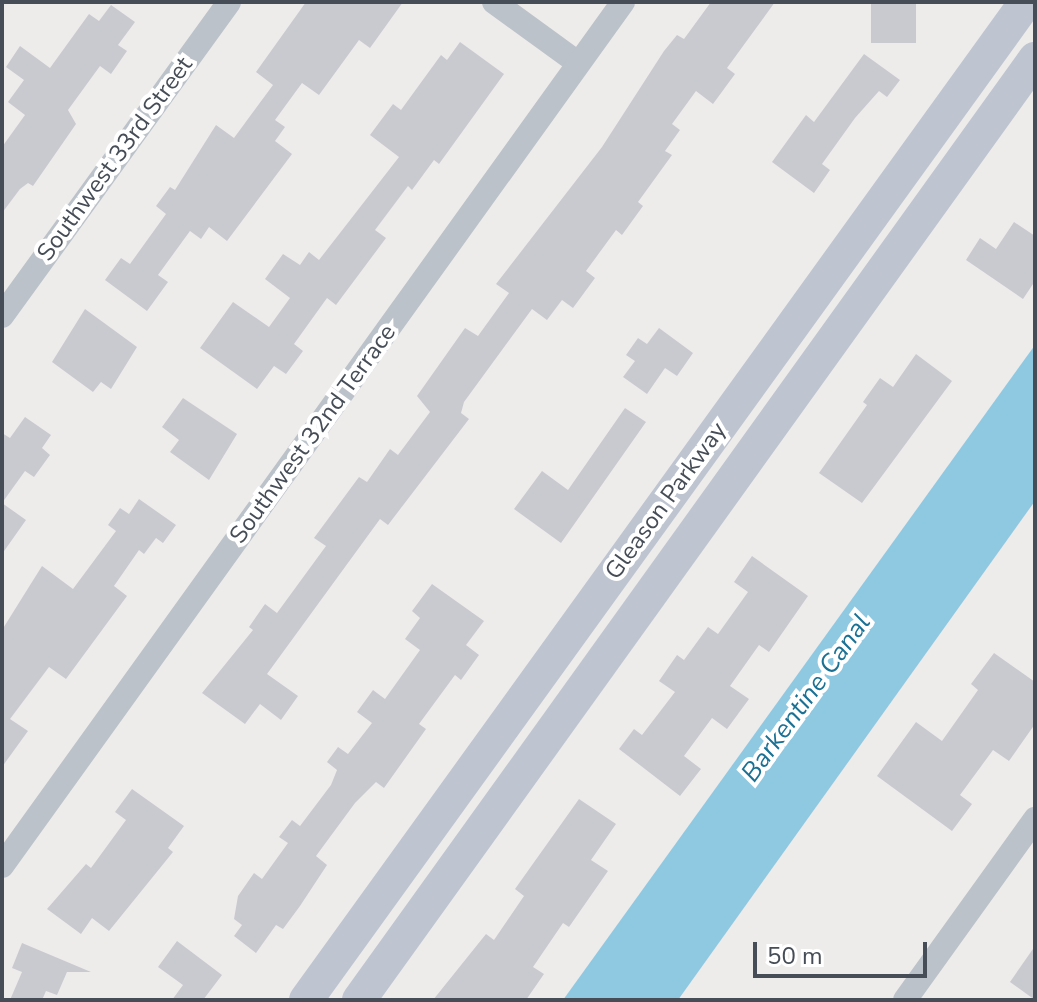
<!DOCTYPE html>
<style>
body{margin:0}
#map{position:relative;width:1037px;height:1002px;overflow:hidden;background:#eeebeb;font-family:"Nunito Sans",sans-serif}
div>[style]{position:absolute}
.water>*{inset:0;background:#8fc9e1}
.building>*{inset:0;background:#c9cad0;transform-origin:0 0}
.street>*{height:24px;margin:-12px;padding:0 12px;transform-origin:12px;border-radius:12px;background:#bbc2c9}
.secondary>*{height:34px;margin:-17px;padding:0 17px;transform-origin:17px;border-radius:17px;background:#bec5d0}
span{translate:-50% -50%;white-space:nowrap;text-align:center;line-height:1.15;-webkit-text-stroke:8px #fff;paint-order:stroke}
.street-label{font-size:24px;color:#464d56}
.water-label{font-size:26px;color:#1b7194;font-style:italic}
.frame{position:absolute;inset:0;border:4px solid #464d56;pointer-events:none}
.scale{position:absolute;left:753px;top:942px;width:174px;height:36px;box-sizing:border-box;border:4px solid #464d56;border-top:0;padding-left:10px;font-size:24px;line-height:28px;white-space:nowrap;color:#464d56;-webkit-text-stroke:6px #fff;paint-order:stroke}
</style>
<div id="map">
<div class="water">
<i style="clip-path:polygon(1035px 345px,1035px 501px,678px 1000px,563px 1000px)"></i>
</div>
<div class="building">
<i style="clip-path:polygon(306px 2px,403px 2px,370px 48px,359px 40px,319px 95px,302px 83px,275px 120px,285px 127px,275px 141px,292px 154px,227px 241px,209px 227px,201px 239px,190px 231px,158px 275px,168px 282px,147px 311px,105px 280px,121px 258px,130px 264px,166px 214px,156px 206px,170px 187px,175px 190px,216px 125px,234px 138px,273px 85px,256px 72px)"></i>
<i style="clip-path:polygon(711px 2px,775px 2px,727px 68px,735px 74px,713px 104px,696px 91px,672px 124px,680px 130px,665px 151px,672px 155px,638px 202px,643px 206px,622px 235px,616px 230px,586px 271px,595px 278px,573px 308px,562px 300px,547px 320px,532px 309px,464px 402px,461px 413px,469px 419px,388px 525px,380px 519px,267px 674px,298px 696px,281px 720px,260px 704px,245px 724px,202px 693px,253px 630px,249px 627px,265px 604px,277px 613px,326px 546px,314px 538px,359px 477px,367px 482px,390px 449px,398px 455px,430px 412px,417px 396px,465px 328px,478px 336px,509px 293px,496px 284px,602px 147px,664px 51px,677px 35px,684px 39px)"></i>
<i style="left:871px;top:2px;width:45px;height:41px"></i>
<i style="clip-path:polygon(111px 5px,135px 22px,118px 45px,127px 51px,111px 74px,100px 66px,68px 110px,76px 124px,33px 186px,28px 183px,20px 189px,2px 213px,2px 147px,25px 115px,8px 102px,24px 80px,6px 67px,20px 46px,50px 68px,89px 14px,99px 21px)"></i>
<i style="clip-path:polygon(460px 42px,504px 74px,439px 164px,434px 160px,412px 190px,408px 186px,375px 230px,386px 238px,336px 305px,327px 298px,294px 344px,303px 351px,286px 374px,274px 366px,257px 389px,200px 348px,233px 302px,269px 327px,290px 298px,265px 279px,283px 254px,300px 265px,309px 252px,319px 260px,399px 157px,370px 135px,393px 104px,401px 110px,441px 55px,447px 60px)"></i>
<i style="clip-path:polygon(864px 54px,900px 80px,887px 97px,879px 91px,855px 118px,822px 164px,830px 170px,814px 193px,772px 162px,806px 115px,814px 122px)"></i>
<i style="clip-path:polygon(1014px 222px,1035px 236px,1035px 281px,1023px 299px,966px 260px,980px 238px,996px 249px)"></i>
<i style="clip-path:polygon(85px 309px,137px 347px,111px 389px,101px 382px,93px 392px,52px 362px)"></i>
<i style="clip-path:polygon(659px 328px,693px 353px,677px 376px,665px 368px,647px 394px,623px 377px,635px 361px,626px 355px,638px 338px,647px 344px)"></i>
<i style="clip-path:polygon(916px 354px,952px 381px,862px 503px,819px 473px,867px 405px,863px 402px,880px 378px,893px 387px)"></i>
<i style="clip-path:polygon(183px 398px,237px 434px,209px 480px,170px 452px,179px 440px,162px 427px)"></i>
<i style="clip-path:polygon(625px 408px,646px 422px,561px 543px,514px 509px,542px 471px,568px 490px)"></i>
<i style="clip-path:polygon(25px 417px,51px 435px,42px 448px,50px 455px,34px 477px,25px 471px,2px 503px,26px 520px,2px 554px,2px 433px,10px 438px)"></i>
<i style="clip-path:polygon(139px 499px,176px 525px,163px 543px,156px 538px,144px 554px,139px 550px,114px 586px,127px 596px,66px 679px,49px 667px,10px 719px,28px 731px,2px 767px,2px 630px,42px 566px,73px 589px,116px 531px,108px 525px,120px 508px,129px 514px)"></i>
<i style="clip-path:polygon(752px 556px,808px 596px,769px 652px,759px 645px,730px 686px,749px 699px,727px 729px,712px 718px,684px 756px,701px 769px,680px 796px,619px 749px,634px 729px,642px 735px,675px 692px,659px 681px,677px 655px,684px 660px,708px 627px,718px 634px,748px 592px,734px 582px)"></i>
<i style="clip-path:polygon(432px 584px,484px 621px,466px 645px,479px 655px,461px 680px,455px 675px,419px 724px,426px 729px,384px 788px,376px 782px,355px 803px,316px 856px,327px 865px,300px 906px,283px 929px,276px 925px,256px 953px,234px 936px,242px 925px,234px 919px,238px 896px,254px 873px,262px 879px,288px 843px,279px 837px,292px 820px,300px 826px,331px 785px,337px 770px,327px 762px,338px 747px,348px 754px,372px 723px,357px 712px,373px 690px,385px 699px,420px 650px,405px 639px,420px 618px,412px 611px)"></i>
<i style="clip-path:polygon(994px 653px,1035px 682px,1035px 724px,1009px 761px,993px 750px,960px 795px,972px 804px,952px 831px,877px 776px,916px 722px,942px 741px,978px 690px,971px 684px)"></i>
<i style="clip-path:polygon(132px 789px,184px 826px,168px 848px,173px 852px,109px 931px,92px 918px,81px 934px,47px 909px,86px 864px,91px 868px,126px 820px,115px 812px)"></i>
<i style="clip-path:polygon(579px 799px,616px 824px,591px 860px,608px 871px,569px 927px,563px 923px,533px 967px,544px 974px,526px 1000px,433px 1000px,486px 934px,494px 940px,524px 896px,515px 889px)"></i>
<i style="clip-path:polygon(177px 941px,222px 975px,203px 1000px,172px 1000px,183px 985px,158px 967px)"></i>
<i style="clip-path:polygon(22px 943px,91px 972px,67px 972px,57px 995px,46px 991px,42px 1000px,10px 1000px,22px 972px,12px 968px)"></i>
<i style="clip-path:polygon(1035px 946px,1035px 1000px,1010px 982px)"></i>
</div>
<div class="street">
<i style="left:494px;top:2px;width:104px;rotate:36deg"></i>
<i style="left:2px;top:316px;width:387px;rotate:-54.1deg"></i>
<i style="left:2px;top:866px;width:1064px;rotate:-54.29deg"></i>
<i style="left:905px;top:1000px;width:223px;rotate:-54.3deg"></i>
</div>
<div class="secondary">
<i style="left:306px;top:1000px;width:1231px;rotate:-54.19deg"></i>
<i style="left:359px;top:1000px;width:1159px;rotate:-54.31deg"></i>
</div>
<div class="street-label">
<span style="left:115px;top:159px;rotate:-54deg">Southwest 33rd Street</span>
<span style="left:313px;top:434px;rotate:-54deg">Southwest 32nd Terrace</span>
<span style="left:666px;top:501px;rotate:-54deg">Gleason Parkway</span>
</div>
<div class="water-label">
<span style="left:806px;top:698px;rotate:-54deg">Barkentine Canal</span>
</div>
<div class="frame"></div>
<div class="scale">50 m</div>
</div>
